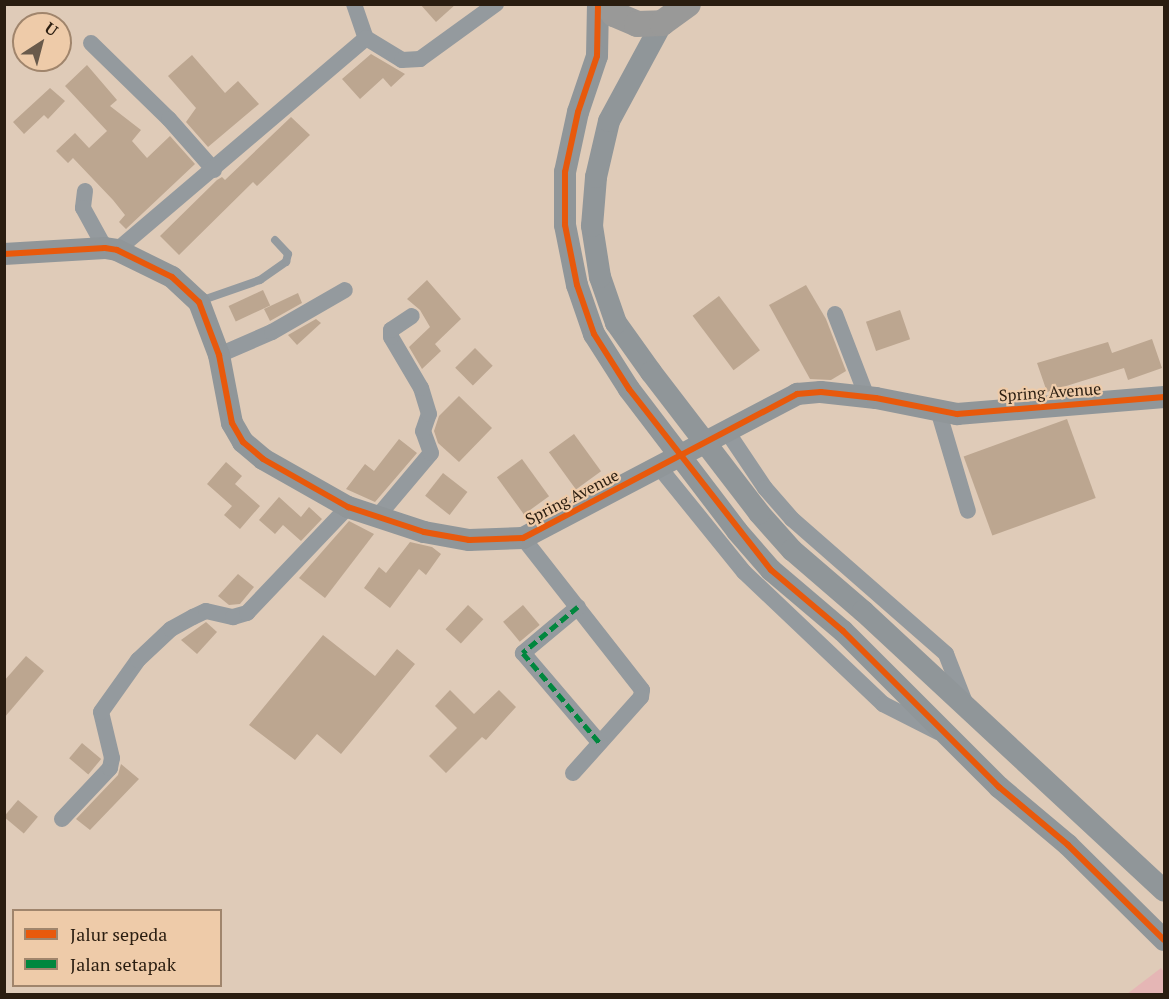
<!DOCTYPE html>
<style>
body{margin:0}
#map{position:relative;width:1169px;height:999px;overflow:hidden;background:#dfcbb8;font-family:"PT Serif",serif}
div>[style]{position:absolute}
.green>*{inset:0;background:#e5b6b5}
.building>*{inset:0;background:#bca690;transform-origin:0 0}
.lane>*{height:8px;margin:-4px;padding:0 4px;transform-origin:4px;border-radius:4px;background:#949a9e}
.street>*{height:16px;margin:-8px;padding:0 8px;transform-origin:8px;border-radius:8px;background:#949a9e}
.secondary>*{height:22px;margin:-11px;padding:0 11px;transform-origin:11px;border-radius:11px;background:#909699}
.primary>*{height:26px;margin:-13px;padding:0 13px;transform-origin:13px;border-radius:13px;background:#999998}
.secondary-bridge>*{height:22px;margin:-11px;padding:0 11px;transform-origin:11px;border-radius:11px;background:#909699}
.quiet>*{height:4.5px;margin-top:-2.25px;transform-origin:0;background:repeating-linear-gradient(90deg,#00873e 0 9px,transparent 0 13.5px)}
.cycleway>*{height:6px;margin:-3px;padding:0 3px;transform-origin:3px;border-radius:3px;background:#e8590c}
span{translate:-50% -50%;white-space:nowrap;text-align:center;line-height:1.15;-webkit-text-stroke:4.5px #eecba9;paint-order:stroke}
.street-label{font-size:16px;color:#2a1d10}
.frame{position:absolute;inset:0;border:6px solid #2a1d10;pointer-events:none}
.legend{position:absolute;left:12px;top:909px;width:210px;height:78px;box-sizing:border-box;background:#eecba9;border:2px solid #a0856c;margin:0;padding:8px 10px;list-style:none;font-size:18px;color:#2a1d10}
.legend li{display:flex;align-items:center;gap:12px;height:30px}
.legend b{width:30px;border:2px solid #a0856c}
.north{position:absolute;left:12px;top:12px;width:60px;height:60px;box-sizing:border-box;background:#eecba9;border:2px solid #a0856c;border-radius:50%;rotate:36deg;font-size:16px;font-weight:700;line-height:24px;text-align:center;color:#2a1d10}
.north::after{content:'';display:block;margin:auto;width:21px;height:27px;background:#695a4b;clip-path:polygon(50% 0,100% 100%,50% 72%,0 100%)}
</style>
<div id="map">
<div class="green">
<i style="clip-path:polygon(1161px 968px,1164px 972px,1164px 994px,1127px 994px)"></i>
</div>
<div class="building">
<i style="clip-path:polygon(420px 4px,456px 4px,436px 22px)"></i>
<i style="clip-path:polygon(371px 54px,405px 74px,391px 87px,383px 78px,360px 99px,342px 79px)"></i>
<i style="clip-path:polygon(192px 55px,225px 93px,238px 81px,259px 104px,208px 147px,186px 122px,196px 108px,168px 76px)"></i>
<i style="clip-path:polygon(87px 65px,117px 100px,110px 106px,141px 130px,132px 141px,147px 158px,170px 136px,195px 164px,126px 229px,119px 222px,125px 215px,113px 200px,73px 158px,68px 163px,56px 151px,75px 133px,89px 148px,107px 131px,65px 86px)"></i>
<i style="clip-path:polygon(50px 88px,65px 101px,48px 119px,44px 115px,24px 134px,13px 122px)"></i>
<i style="clip-path:polygon(291px 117px,310px 135px,257px 186px,253px 182px,179px 255px,160px 236px,217px 180px,222px 177px,225px 180px)"></i>
<i style="clip-path:polygon(427px 280px,461px 319px,435px 344px,441px 351px,422px 369px,409px 347px,430px 327px,420px 310px,407px 299px)"></i>
<i style="clip-path:polygon(806px 285px,826px 319px,846px 371px,831px 380px,810px 379px,769px 305px)"></i>
<i style="left:263px;top:290px;width:17px;height:38px;rotate:65deg"></i>
<i style="clip-path:polygon(298px 293px,302px 303px,270px 321px,264px 309px)"></i>
<i style="left:719px;top:296px;width:68px;height:33px;rotate:53deg"></i>
<i style="left:900px;top:310px;width:31px;height:36px;rotate:71deg"></i>
<i style="clip-path:polygon(316px 319px,321px 323px,297px 345px,288px 335px)"></i>
<i style="clip-path:polygon(1152px 339px,1162px 368px,1128px 380px,1124px 368px,1047px 392px,1037px 363px,1108px 342px,1112px 353px)"></i>
<i style="left:475px;top:348px;width:25px;height:28px;rotate:45deg"></i>
<i style="clip-path:polygon(459px 396px,492px 428px,459px 462px,438px 443px,434px 431px,439px 416px)"></i>
<i style="left:1067px;top:419px;width:84px;height:110px;rotate:70deg"></i>
<i style="left:574px;top:434px;width:46px;height:31px;rotate:54deg"></i>
<i style="clip-path:polygon(399px 439px,417px 453px,375px 502px,346px 489px,365px 464px,374px 471px)"></i>
<i style="left:522px;top:459px;width:46px;height:31px;rotate:54deg"></i>
<i style="clip-path:polygon(226px 462px,242px 476px,235px 484px,260px 506px,240px 529px,224px 515px,232px 506px,207px 484px)"></i>
<i style="left:443px;top:473px;width:31px;height:29px;rotate:38deg"></i>
<i style="clip-path:polygon(279px 497px,301px 517px,309px 507px,322px 519px,301px 541px,283px 525px,275px 534px,259px 520px)"></i>
<i style="clip-path:polygon(349px 521px,374px 534px,325px 598px,299px 578px)"></i>
<i style="clip-path:polygon(410px 542px,432px 547px,441px 554px,426px 575px,419px 569px,390px 608px,364px 588px,379px 567px,386px 573px)"></i>
<i style="clip-path:polygon(238px 574px,254px 587px,240px 604px,229px 605px,218px 596px)"></i>
<i style="left:468px;top:605px;width:21px;height:33px;rotate:43deg"></i>
<i style="left:523px;top:605px;width:26px;height:26px;rotate:50deg"></i>
<i style="clip-path:polygon(206px 622px,217px 632px,197px 654px,181px 640px)"></i>
<i style="clip-path:polygon(323px 635px,375px 676px,397px 649px,415px 664px,341px 754px,317px 734px,295px 760px,249px 725px)"></i>
<i style="clip-path:polygon(26px 656px,44px 671px,4px 718px,4px 681px)"></i>
<i style="clip-path:polygon(450px 690px,474px 714px,499px 690px,516px 707px,486px 740px,482px 737px,446px 773px,429px 756px,457px 728px,435px 706px)"></i>
<i style="left:82px;top:743px;width:25px;height:20px;rotate:40deg"></i>
<i style="clip-path:polygon(121px 764px,139px 779px,90px 830px,76px 819px,118px 775px)"></i>
<i style="left:18px;top:800px;width:26px;height:22px;rotate:40deg"></i>
</div>
<div class="lane">
<i style="left:200px;top:301px;width:64px;rotate:-19.3deg"></i>
<i style="left:260px;top:280px;width:32px;rotate:-35deg"></i>
<i style="left:286px;top:262px;width:8px;rotate:-76deg"></i>
<i style="left:288px;top:254px;width:19px;rotate:-133deg"></i>
</div>
<div class="street">
<i style="left:354px;top:4px;width:36px;rotate:71deg"></i>
<i style="left:91px;top:43px;width:109px;rotate:44.3deg"></i>
<i style="left:169px;top:119px;width:68px;rotate:48.6deg"></i>
<i style="left:85px;top:191px;width:17px;rotate:97deg"></i>
<i style="left:83px;top:208px;width:46px;rotate:61.2deg"></i>
<i style="left:117px;top:250px;width:327px;rotate:-40.4deg"></i>
<i style="left:366px;top:38px;width:42px;rotate:31.4deg"></i>
<i style="left:402px;top:60px;width:18px;rotate:-3deg"></i>
<i style="left:420px;top:59px;width:94px;rotate:-35.9deg"></i>
<i style="left:835px;top:314px;width:89px;rotate:68.9deg"></i>
<i style="left:219px;top:355px;width:58px;rotate:-23.5deg"></i>
<i style="left:272px;top:332px;width:84px;rotate:-29.9deg"></i>
<i style="left:938px;top:410px;width:105px;rotate:73.5deg"></i>
<i style="left:726px;top:430px;width:70px;rotate:56.1deg"></i>
<i style="left:765px;top:488px;width:41px;rotate:48.9deg"></i>
<i style="left:792px;top:519px;width:205px;rotate:41.2deg"></i>
<i style="left:946px;top:654px;width:55px;rotate:68.6deg"></i>
<i style="left:659px;top:467px;width:135px;rotate:51deg"></i>
<i style="left:744px;top:572px;width:192px;rotate:43.5deg"></i>
<i style="left:883px;top:704px;width:62px;rotate:27deg"></i>
<i style="left:378px;top:516px;width:82px;rotate:-49.9deg"></i>
<i style="left:431px;top:453px;width:23px;rotate:-110deg"></i>
<i style="left:423px;top:431px;width:18px;rotate:-71deg"></i>
<i style="left:429px;top:414px;width:27px;rotate:-107deg"></i>
<i style="left:421px;top:388px;width:59px;rotate:-120.5deg"></i>
<i style="left:391px;top:337px;width:7px;rotate:-90deg"></i>
<i style="left:391px;top:330px;width:25px;rotate:-34deg"></i>
<i style="left:523px;top:538px;width:193px;rotate:51.9deg"></i>
<i style="left:642px;top:690px;width:7px;rotate:98deg"></i>
<i style="left:641px;top:697px;width:102px;rotate:131.8deg"></i>
<i style="left:578px;top:607px;width:72px;rotate:140.1deg"></i>
<i style="left:523px;top:653px;width:118px;rotate:49.5deg"></i>
<i style="left:62px;top:819px;width:70px;rotate:-46.7deg"></i>
<i style="left:110px;top:768px;width:10px;rotate:-79deg"></i>
<i style="left:112px;top:758px;width:47px;rotate:-103.4deg"></i>
<i style="left:101px;top:712px;width:64px;rotate:-54.6deg"></i>
<i style="left:138px;top:660px;width:45px;rotate:-43.2deg"></i>
<i style="left:171px;top:629px;width:25px;rotate:-29deg"></i>
<i style="left:193px;top:617px;width:14px;rotate:-25deg"></i>
<i style="left:206px;top:611px;width:28px;rotate:13deg"></i>
<i style="left:233px;top:617px;width:15px;rotate:-16deg"></i>
<i style="left:247px;top:613px;width:146px;rotate:-46.4deg"></i>
</div>
<div class="secondary">
<i style="left:598px;top:4px;width:52px;rotate:91.1deg"></i>
<i style="left:597px;top:56px;width:59px;rotate:108.7deg"></i>
<i style="left:578px;top:112px;width:61px;rotate:102.2deg"></i>
<i style="left:565px;top:172px;width:53px;rotate:90deg"></i>
<i style="left:565px;top:225px;width:61px;rotate:78.7deg"></i>
<i style="left:577px;top:285px;width:52px;rotate:70.9deg"></i>
<i style="left:594px;top:334px;width:65px;rotate:57.5deg"></i>
<i style="left:4px;top:254px;width:101px;rotate:-3.4deg"></i>
<i style="left:105px;top:248px;width:12px;rotate:9deg"></i>
<i style="left:117px;top:250px;width:61px;rotate:26.1deg"></i>
<i style="left:172px;top:277px;width:37px;rotate:43deg"></i>
<i style="left:199px;top:302px;width:57px;rotate:69.3deg"></i>
<i style="left:219px;top:355px;width:69px;rotate:79.2deg"></i>
<i style="left:232px;top:423px;width:22px;rotate:60deg"></i>
<i style="left:243px;top:442px;width:26px;rotate:40deg"></i>
<i style="left:263px;top:459px;width:98px;rotate:29.5deg"></i>
<i style="left:348px;top:507px;width:80px;rotate:18.2deg"></i>
<i style="left:424px;top:532px;width:46px;rotate:10.1deg"></i>
<i style="left:469px;top:540px;width:54px;rotate:-2.1deg"></i>
<i style="left:523px;top:538px;width:310px;rotate:-27.7deg"></i>
<i style="left:797px;top:394px;width:24px;rotate:-5deg"></i>
<i style="left:821px;top:392px;width:55px;rotate:6.2deg"></i>
<i style="left:876px;top:398px;width:83px;rotate:11.2deg"></i>
<i style="left:957px;top:414px;width:208px;rotate:-4.7deg"></i>
<i style="left:651px;top:372px;width:60px;rotate:-125.5deg"></i>
<i style="left:616px;top:323px;width:49px;rotate:-109.2deg"></i>
<i style="left:600px;top:277px;width:52px;rotate:-98.9deg"></i>
<i style="left:592px;top:226px;width:49px;rotate:-85.3deg"></i>
<i style="left:596px;top:177px;width:57px;rotate:-76.9deg"></i>
<i style="left:609px;top:121px;width:111px;rotate:-61.6deg"></i>
<i style="left:759px;top:513px;width:50px;rotate:48.3deg"></i>
<i style="left:792px;top:550px;width:94px;rotate:40.7deg"></i>
<i style="left:863px;top:611px;width:411px;rotate:42.9deg"></i>
<i style="left:737px;top:531px;width:52px;rotate:48.9deg"></i>
<i style="left:771px;top:570px;width:94px;rotate:40.3deg"></i>
<i style="left:843px;top:631px;width:221px;rotate:45deg"></i>
<i style="left:999px;top:787px;width:90px;rotate:40deg"></i>
<i style="left:1068px;top:845px;width:135px;rotate:44.7deg"></i>
</div>
<div class="primary">
<i style="left:606px;top:4px;width:13px;rotate:51deg"></i>
<i style="left:614px;top:14px;width:25px;rotate:23deg"></i>
<i style="left:637px;top:24px;width:25px;rotate:-2deg"></i>
<i style="left:662px;top:23px;width:32px;rotate:-36deg"></i>
</div>
<div class="secondary-bridge">
<i style="left:651px;top:372px;width:178px;rotate:52.5deg"></i>
<i style="left:629px;top:389px;width:178px;rotate:52.7deg"></i>
</div>
<div class="quiet">
<i style="left:578px;top:607px;width:72px;rotate:140.1deg"></i>
<i style="left:523px;top:653px;width:118px;rotate:49.5deg"></i>
</div>
<div class="cycleway">
<i style="left:598px;top:4px;width:52px;rotate:91.1deg"></i>
<i style="left:597px;top:56px;width:59px;rotate:108.7deg"></i>
<i style="left:578px;top:112px;width:61px;rotate:102.2deg"></i>
<i style="left:565px;top:172px;width:53px;rotate:90deg"></i>
<i style="left:565px;top:225px;width:61px;rotate:78.7deg"></i>
<i style="left:577px;top:285px;width:52px;rotate:70.9deg"></i>
<i style="left:594px;top:334px;width:65px;rotate:57.5deg"></i>
<i style="left:629px;top:389px;width:230px;rotate:51.9deg"></i>
<i style="left:771px;top:570px;width:94px;rotate:40.3deg"></i>
<i style="left:843px;top:631px;width:221px;rotate:45deg"></i>
<i style="left:999px;top:787px;width:90px;rotate:40deg"></i>
<i style="left:1068px;top:845px;width:135px;rotate:44.7deg"></i>
<i style="left:4px;top:254px;width:101px;rotate:-3.4deg"></i>
<i style="left:105px;top:248px;width:12px;rotate:9deg"></i>
<i style="left:117px;top:250px;width:61px;rotate:26.1deg"></i>
<i style="left:172px;top:277px;width:37px;rotate:43deg"></i>
<i style="left:199px;top:302px;width:57px;rotate:69.3deg"></i>
<i style="left:219px;top:355px;width:69px;rotate:79.2deg"></i>
<i style="left:232px;top:423px;width:22px;rotate:60deg"></i>
<i style="left:243px;top:442px;width:26px;rotate:40deg"></i>
<i style="left:263px;top:459px;width:98px;rotate:29.5deg"></i>
<i style="left:348px;top:507px;width:80px;rotate:18.2deg"></i>
<i style="left:424px;top:532px;width:46px;rotate:10.1deg"></i>
<i style="left:469px;top:540px;width:54px;rotate:-2.1deg"></i>
<i style="left:523px;top:538px;width:310px;rotate:-27.7deg"></i>
<i style="left:797px;top:394px;width:24px;rotate:-5deg"></i>
<i style="left:821px;top:392px;width:55px;rotate:6.2deg"></i>
<i style="left:876px;top:398px;width:83px;rotate:11.2deg"></i>
<i style="left:957px;top:414px;width:208px;rotate:-4.7deg"></i>
</div>
<div class="street-label">
<span style="left:1050px;top:392px;rotate:-4deg">Spring Avenue</span>
<span style="left:572px;top:497px;rotate:-27deg">Spring Avenue</span>
</div>
<div class="frame"></div>
<ul class="legend">
<li><b style="height:8px;background:#e8590c"></b>Jalur sepeda</li>
<li><b style="height:8px;background:#00873e"></b>Jalan setapak</li>
</ul>
<div class="north">U</div>
</div>
